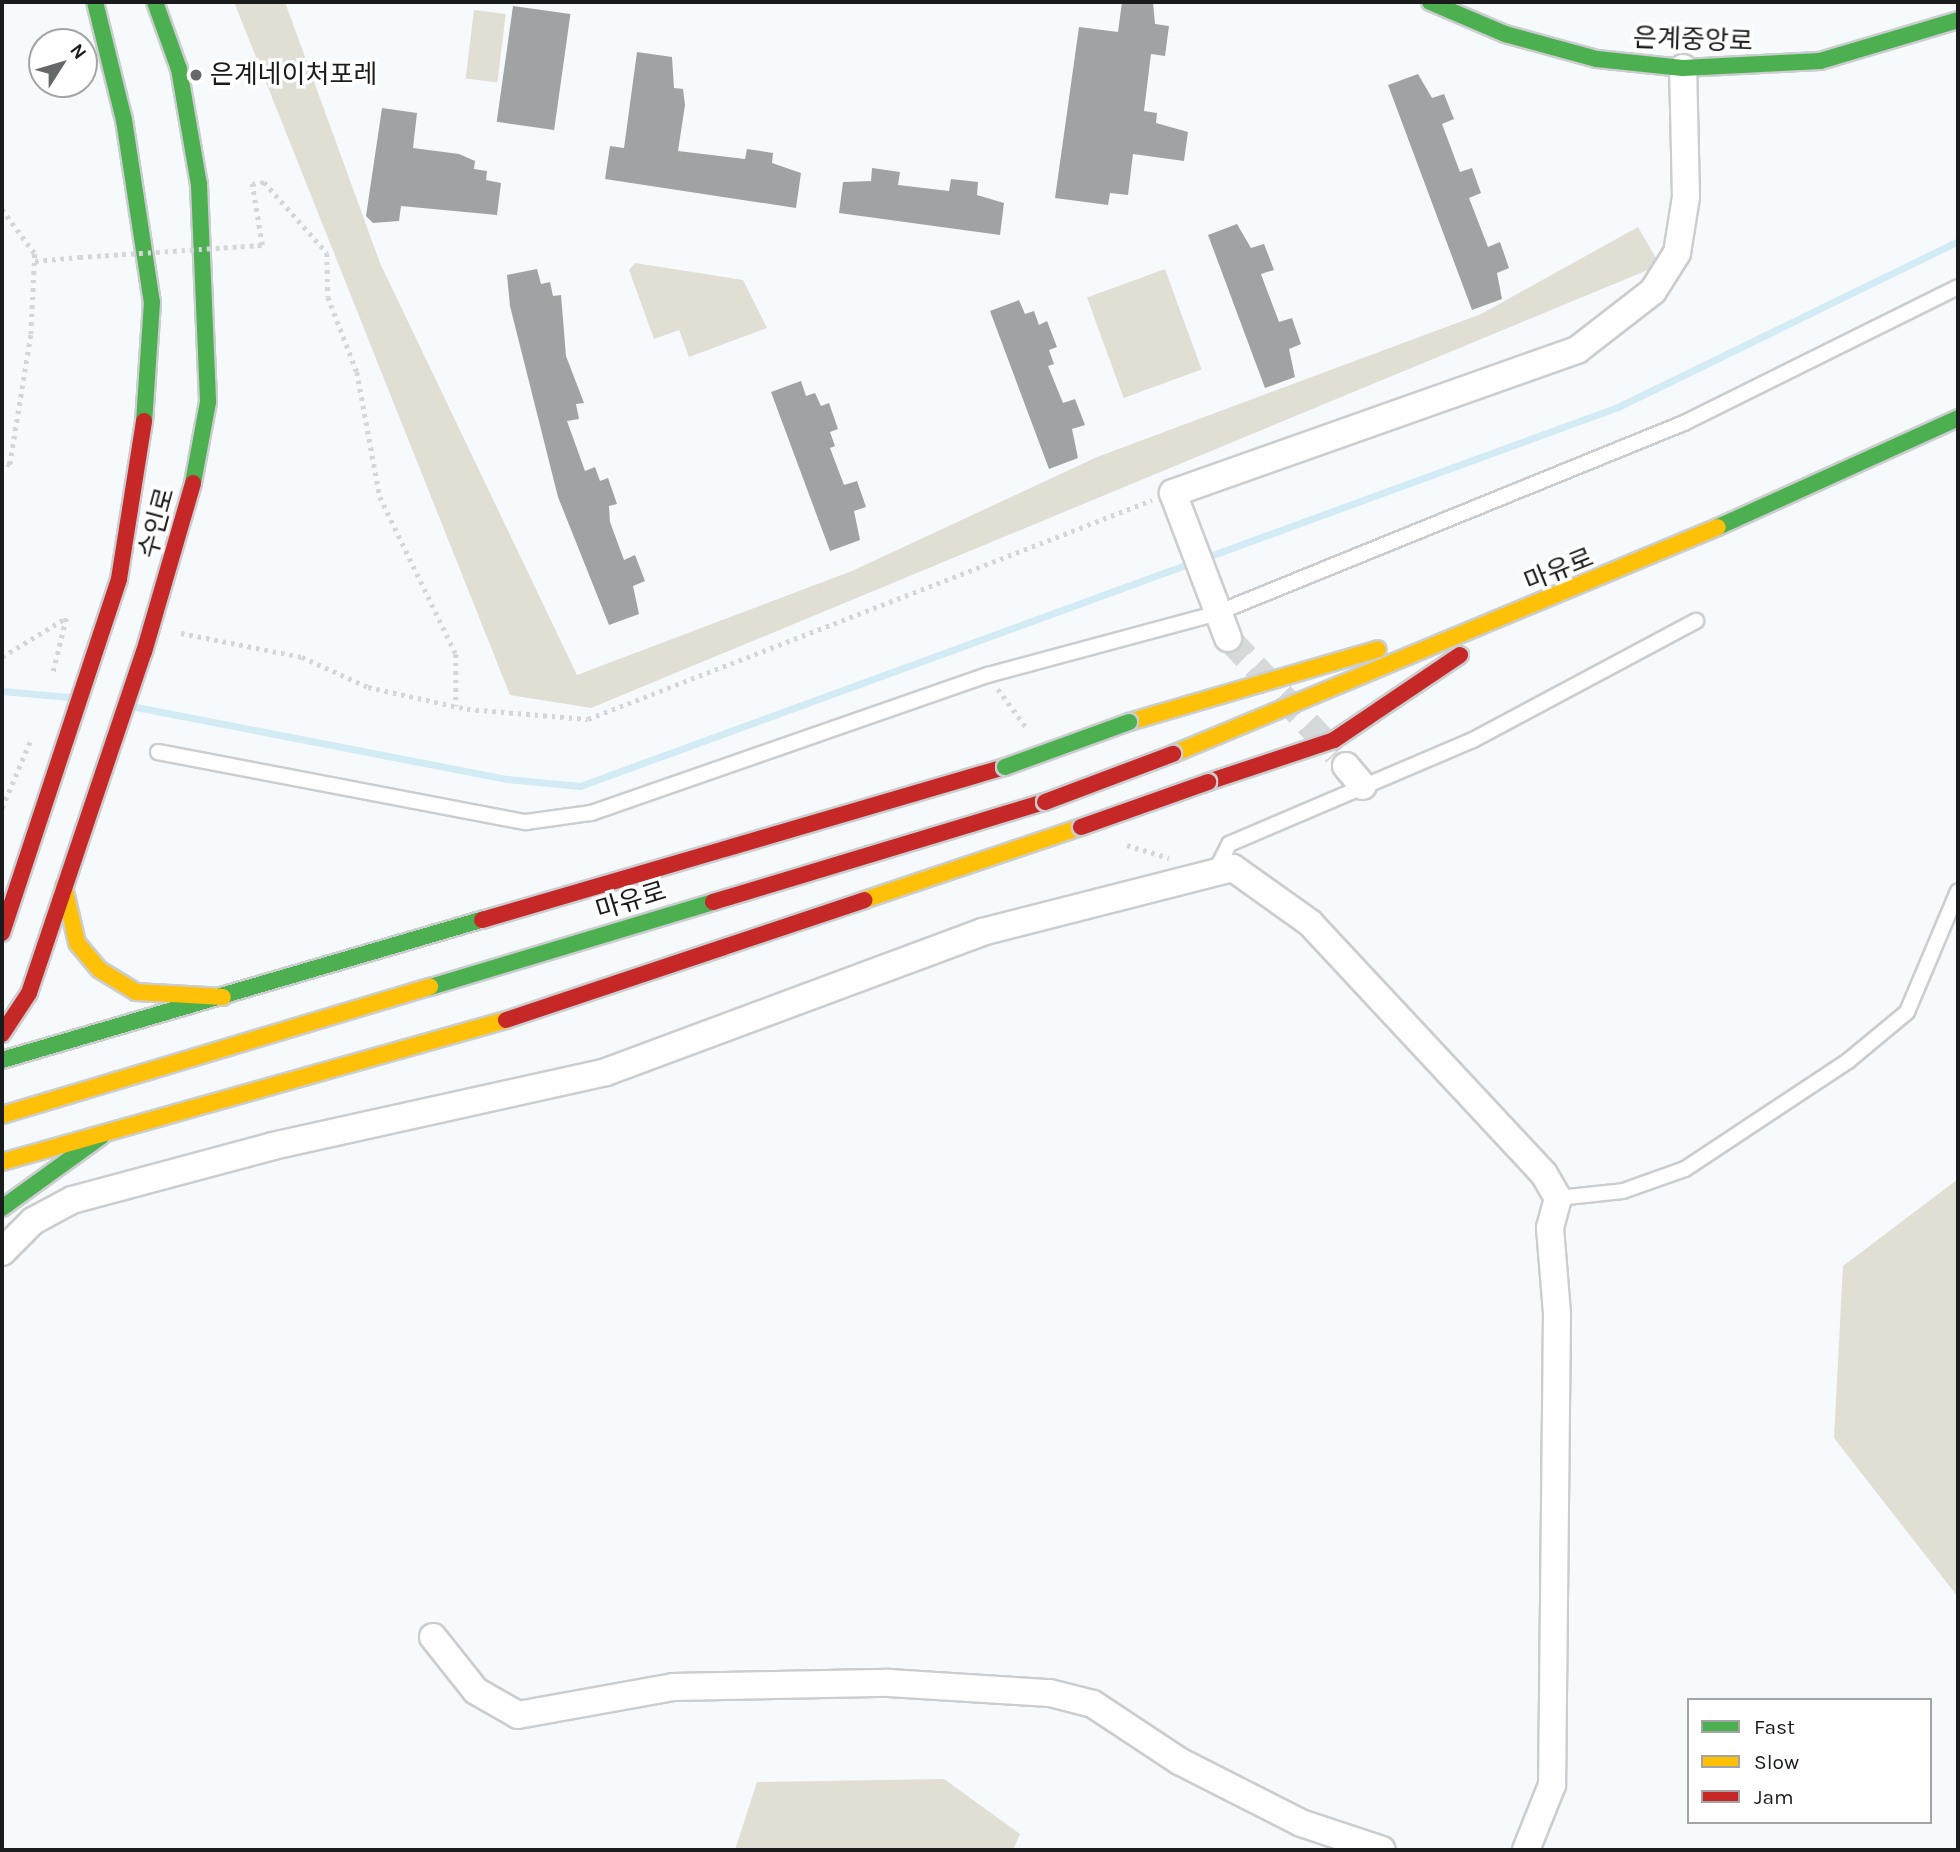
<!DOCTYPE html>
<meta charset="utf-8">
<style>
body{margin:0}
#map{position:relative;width:1960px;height:1852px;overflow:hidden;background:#f6fafc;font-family:Karla,"Noto Sans KR",sans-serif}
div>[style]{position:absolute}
.green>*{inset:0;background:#e1ded4;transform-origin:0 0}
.stream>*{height:7px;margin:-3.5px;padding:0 3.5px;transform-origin:3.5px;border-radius:3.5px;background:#d2ebf5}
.building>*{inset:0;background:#a0a3a3;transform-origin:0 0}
.street-tunnel>*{height:26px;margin-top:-13px;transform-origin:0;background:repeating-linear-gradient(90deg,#d5d9da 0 26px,transparent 0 39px)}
.path>*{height:4.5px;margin-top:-2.25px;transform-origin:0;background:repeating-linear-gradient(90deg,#d5d6d7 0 3.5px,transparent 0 8.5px)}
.roads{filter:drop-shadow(2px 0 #cbcdcf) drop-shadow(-2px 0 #cbcdcf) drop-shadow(0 2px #cbcdcf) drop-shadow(0 -2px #cbcdcf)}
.lane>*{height:14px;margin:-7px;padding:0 7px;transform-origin:7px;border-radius:7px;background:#fefeff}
.street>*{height:26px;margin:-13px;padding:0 13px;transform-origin:13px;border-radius:13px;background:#fefeff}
.fast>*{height:16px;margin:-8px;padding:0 8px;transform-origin:8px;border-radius:8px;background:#4caf50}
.slow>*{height:16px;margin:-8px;padding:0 8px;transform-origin:8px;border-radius:8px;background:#ffc107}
.jam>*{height:16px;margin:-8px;padding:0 8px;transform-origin:8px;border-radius:8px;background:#c62828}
.path-bridge>*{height:4.5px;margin-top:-2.25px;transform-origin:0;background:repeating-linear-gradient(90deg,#d5d6d7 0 3.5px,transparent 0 8.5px)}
.bridges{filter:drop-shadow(2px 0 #cbcdcf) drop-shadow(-2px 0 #cbcdcf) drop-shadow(0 2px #cbcdcf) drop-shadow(0 -2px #cbcdcf)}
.fast-bridge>*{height:16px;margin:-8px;padding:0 8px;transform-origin:8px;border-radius:8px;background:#4caf50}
.jam-bridge>*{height:16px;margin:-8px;padding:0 8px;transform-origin:8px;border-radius:8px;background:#c62828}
.dots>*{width:19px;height:19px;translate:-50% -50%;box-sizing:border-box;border:4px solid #fff;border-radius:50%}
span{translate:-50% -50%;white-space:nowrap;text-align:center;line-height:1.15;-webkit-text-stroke:7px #fff;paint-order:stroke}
.street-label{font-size:26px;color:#191b1c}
.poi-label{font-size:26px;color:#191b1c}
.left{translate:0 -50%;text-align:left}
.frame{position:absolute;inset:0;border:4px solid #191b1c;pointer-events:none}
.legend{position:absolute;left:1687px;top:1698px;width:245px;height:126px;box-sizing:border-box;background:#fff;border:2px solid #a3a4a4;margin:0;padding:9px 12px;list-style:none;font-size:21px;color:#191b1c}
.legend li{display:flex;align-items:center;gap:14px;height:35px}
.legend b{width:35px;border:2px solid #a3a4a4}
.north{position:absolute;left:28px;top:28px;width:70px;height:70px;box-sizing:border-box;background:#fff;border:2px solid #a3a4a4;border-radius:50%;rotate:53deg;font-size:19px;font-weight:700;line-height:28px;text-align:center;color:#191b1c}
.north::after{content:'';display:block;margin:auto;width:24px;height:32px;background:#66696a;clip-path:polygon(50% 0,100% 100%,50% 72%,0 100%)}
</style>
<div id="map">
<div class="green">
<i style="clip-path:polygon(234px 2px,285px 2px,380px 263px,577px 675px,852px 571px,1097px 457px,1481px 314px,1638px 227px,1660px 265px,591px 708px,510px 695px)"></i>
<i style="left:474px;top:10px;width:32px;height:69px;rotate:7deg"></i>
<i style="clip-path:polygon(635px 263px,743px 280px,767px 328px,689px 357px,679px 330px,654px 339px,629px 270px)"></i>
<i style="left:1165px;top:269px;width:107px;height:83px;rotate:70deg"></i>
<i style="clip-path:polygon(1958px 1179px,1958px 1597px,1834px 1438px,1843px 1266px)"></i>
<i style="clip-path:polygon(944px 1779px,1020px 1834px,1013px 1850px,735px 1850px,757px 1782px)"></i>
</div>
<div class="stream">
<i style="left:2px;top:691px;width:67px;rotate:5.1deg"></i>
<i style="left:136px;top:707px;width:378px;rotate:11deg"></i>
<i style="left:507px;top:779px;width:73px;rotate:5.5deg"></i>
<i style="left:580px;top:786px;width:1105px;rotate:-20.06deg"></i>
<i style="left:1618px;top:407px;width:378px;rotate:-26deg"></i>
</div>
<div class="building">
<i style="clip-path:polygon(1122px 2px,1153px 2px,1155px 24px,1169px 26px,1165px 56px,1151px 54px,1144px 111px,1157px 113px,1156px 123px,1188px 132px,1184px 161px,1133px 154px,1128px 195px,1110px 193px,1108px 205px,1055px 198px,1079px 27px,1118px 32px)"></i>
<i style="left:513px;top:6px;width:58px;height:117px;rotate:8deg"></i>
<i style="clip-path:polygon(637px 52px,672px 57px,674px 88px,683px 89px,685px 105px,678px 151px,745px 159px,747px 149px,773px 153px,772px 163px,801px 173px,796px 208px,605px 179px,610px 146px,624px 148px)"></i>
<i style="clip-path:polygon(1418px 74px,1432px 98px,1444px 94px,1454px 119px,1442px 124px,1460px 172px,1472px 168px,1481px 193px,1469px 198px,1488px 247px,1500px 242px,1509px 268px,1497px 273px,1502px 299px,1472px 310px,1388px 85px)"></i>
<i style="clip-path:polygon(382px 108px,417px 113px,413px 148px,459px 154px,475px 161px,474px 169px,487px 171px,486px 180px,501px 183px,497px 215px,401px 206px,399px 221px,373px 223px,366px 216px)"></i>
<i style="clip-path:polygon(872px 168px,900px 172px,898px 185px,949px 191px,951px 179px,978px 182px,977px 195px,1004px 203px,1000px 235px,839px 213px,843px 182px,871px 181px)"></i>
<i style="clip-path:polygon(1237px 224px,1251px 248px,1264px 244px,1274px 270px,1261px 274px,1265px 285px,1279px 322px,1292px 318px,1301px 344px,1289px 349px,1295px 377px,1265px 388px,1208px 235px)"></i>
<i style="clip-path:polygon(537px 269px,541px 284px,550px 282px,553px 296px,561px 295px,566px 356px,584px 403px,576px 404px,579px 419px,567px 421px,585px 471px,595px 467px,600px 481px,608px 478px,617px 504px,609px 506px,610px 522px,624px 560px,635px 555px,645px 581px,633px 586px,639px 614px,609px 625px,558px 497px,510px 306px,507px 275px)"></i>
<i style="clip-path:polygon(1019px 300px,1025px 314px,1034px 311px,1039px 325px,1047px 321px,1057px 347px,1049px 350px,1054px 364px,1048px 366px,1063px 403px,1075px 399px,1085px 425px,1072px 429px,1078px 458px,1049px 469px,990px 311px)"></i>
<i style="clip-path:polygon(801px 381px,806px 396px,815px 393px,821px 406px,829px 403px,838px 429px,830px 432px,835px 446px,830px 448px,844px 485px,857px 481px,866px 507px,854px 511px,860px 540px,830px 551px,771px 392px)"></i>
</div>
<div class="street-tunnel">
<i style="left:1228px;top:638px;width:158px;rotate:47deg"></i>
</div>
<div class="path">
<i style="left:2px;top:209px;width:56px;rotate:53.7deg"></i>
<i style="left:35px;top:254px;width:81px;rotate:92.8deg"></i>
<i style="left:31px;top:335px;width:132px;rotate:99.2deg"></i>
<i style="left:10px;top:465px;width:8px;rotate:-166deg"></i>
<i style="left:262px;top:245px;width:62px;rotate:-99.3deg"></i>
<i style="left:252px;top:184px;width:12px;rotate:-9deg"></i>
<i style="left:264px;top:182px;width:95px;rotate:48.4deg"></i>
<i style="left:327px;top:253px;width:44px;rotate:88.7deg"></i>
<i style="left:328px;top:297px;width:80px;rotate:68.9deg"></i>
<i style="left:357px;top:372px;width:127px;rotate:79.6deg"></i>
<i style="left:380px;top:497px;width:174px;rotate:64.2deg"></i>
<i style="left:456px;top:654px;width:52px;rotate:90deg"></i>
<i style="left:35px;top:261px;width:45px;rotate:-5.1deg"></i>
<i style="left:181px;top:633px;width:123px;rotate:11.2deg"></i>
<i style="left:302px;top:657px;width:72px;rotate:24.4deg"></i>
<i style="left:368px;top:687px;width:101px;rotate:12.5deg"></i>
<i style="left:467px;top:709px;width:121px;rotate:4.7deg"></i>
<i style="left:588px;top:719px;width:605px;rotate:-21.22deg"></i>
<i style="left:2px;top:657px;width:75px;rotate:-31.4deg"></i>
<i style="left:53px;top:671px;width:55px;rotate:-76.2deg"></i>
<i style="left:998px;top:689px;width:47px;rotate:53.6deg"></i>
<i style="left:2px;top:808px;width:75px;rotate:-67.2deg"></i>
<i style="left:1127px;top:845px;width:44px;rotate:17.2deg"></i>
</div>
<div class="roads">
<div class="lane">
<i style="left:158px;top:752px;width:375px;rotate:10.8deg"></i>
<i style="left:526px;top:822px;width:66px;rotate:-7.9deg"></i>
<i style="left:591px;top:813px;width:420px;rotate:-19.2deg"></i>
<i style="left:988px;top:675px;width:237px;rotate:-15.1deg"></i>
<i style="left:1217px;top:613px;width:504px;rotate:-22.14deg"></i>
<i style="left:1684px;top:423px;width:306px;rotate:-26.4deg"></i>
<i style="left:1216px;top:870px;width:29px;rotate:-63deg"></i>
<i style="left:1229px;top:844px;width:265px;rotate:-23.1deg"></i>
<i style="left:1473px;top:740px;width:253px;rotate:-28.1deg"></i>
<i style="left:1558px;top:1198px;width:65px;rotate:-6.1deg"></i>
<i style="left:1623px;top:1191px;width:66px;rotate:-19.5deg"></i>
<i style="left:1685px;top:1169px;width:196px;rotate:-33.5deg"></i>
<i style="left:1848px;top:1061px;width:77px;rotate:-39.7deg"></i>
<i style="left:1907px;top:1012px;width:131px;rotate:-67.1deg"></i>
</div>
<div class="street">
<i style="left:1228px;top:638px;width:155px;rotate:-110.8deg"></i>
<i style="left:1173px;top:493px;width:429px;rotate:-19.5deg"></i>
<i style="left:1577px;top:350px;width:96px;rotate:-37.8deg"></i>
<i style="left:1653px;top:291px;width:45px;rotate:-57.7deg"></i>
<i style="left:1677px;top:253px;width:57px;rotate:-80.9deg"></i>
<i style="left:1686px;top:197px;width:129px;rotate:-91.3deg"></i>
<i style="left:1346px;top:766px;width:26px;rotate:50deg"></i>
<i style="left:2px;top:1252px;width:44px;rotate:-45deg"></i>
<i style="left:33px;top:1221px;width:44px;rotate:-28.3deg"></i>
<i style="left:72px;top:1200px;width:208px;rotate:-15deg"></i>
<i style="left:273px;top:1146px;width:341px;rotate:-12.5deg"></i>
<i style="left:606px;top:1072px;width:401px;rotate:-20.4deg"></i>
<i style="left:982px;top:932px;width:259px;rotate:-14.3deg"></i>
<i style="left:1233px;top:868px;width:95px;rotate:35.5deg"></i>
<i style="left:1310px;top:923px;width:343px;rotate:47deg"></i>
<i style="left:1544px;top:1174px;width:28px;rotate:60deg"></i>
<i style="left:1558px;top:1198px;width:31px;rotate:105deg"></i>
<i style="left:1550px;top:1228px;width:86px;rotate:85.3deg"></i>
<i style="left:1557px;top:1314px;width:471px;rotate:90.6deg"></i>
<i style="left:1552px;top:1785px;width:70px;rotate:111.8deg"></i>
<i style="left:433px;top:1637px;width:69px;rotate:51.5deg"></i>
<i style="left:476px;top:1691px;width:48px;rotate:29.7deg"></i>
<i style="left:518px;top:1715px;width:158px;rotate:-10.2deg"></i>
<i style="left:673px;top:1687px;width:216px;rotate:-1.1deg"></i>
<i style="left:889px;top:1683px;width:161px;rotate:3.6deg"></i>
<i style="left:1050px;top:1693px;width:44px;rotate:14.3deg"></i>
<i style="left:1093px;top:1704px;width:103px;rotate:33.5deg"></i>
<i style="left:1179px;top:1761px;width:137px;rotate:26.9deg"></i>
<i style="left:1301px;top:1823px;width:85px;rotate:18.4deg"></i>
</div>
<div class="fast">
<i style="left:95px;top:2px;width:122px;rotate:76.2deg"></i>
<i style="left:124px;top:120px;width:184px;rotate:81.3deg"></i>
<i style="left:152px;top:302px;width:119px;rotate:93.8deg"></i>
<i style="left:155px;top:2px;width:71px;rotate:70.3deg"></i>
<i style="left:179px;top:69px;width:118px;rotate:80.2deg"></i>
<i style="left:199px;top:185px;width:217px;rotate:87.6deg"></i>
<i style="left:208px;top:402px;width:82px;rotate:100.5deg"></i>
<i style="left:1430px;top:2px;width:82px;rotate:23.1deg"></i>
<i style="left:1505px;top:34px;width:95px;rotate:15.2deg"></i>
<i style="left:1597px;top:59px;width:86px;rotate:6deg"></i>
<i style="left:1683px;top:68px;width:137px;rotate:-2.9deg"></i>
<i style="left:1820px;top:61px;width:144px;rotate:-16.5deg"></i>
<i style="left:1718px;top:527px;width:264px;rotate:-24.4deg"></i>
<i style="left:430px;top:987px;width:295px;rotate:-16.7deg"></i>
<i style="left:2px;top:1060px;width:500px;rotate:-16.3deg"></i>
<i style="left:2px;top:1208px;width:123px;rotate:-35.8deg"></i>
</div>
<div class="slow">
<i style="left:1129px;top:722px;width:259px;rotate:-16.3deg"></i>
<i style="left:1173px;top:754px;width:590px;rotate:-22.61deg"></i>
<i style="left:64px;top:887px;width:57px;rotate:76.9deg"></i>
<i style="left:77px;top:943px;width:35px;rotate:50deg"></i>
<i style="left:100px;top:970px;width:42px;rotate:31.4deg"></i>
<i style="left:136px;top:992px;width:87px;rotate:3.3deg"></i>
<i style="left:864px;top:900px;width:229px;rotate:-18.6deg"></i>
<i style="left:2px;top:1115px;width:447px;rotate:-16.7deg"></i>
<i style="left:2px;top:1162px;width:524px;rotate:-15.73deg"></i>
</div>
<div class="jam">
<i style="left:1208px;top:782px;width:133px;rotate:-18.4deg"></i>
<i style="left:1334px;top:740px;width:152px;rotate:-34deg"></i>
<i style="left:713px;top:902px;width:347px;rotate:-16.8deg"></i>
<i style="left:482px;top:920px;width:545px;rotate:-16.31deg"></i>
<i style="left:2px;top:933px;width:373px;rotate:-71.7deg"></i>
<i style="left:119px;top:579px;width:160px;rotate:-81deg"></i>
<i style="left:506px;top:1020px;width:378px;rotate:-18.5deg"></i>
<i style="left:2px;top:1034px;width:49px;rotate:-56.6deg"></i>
<i style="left:29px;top:993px;width:360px;rotate:-71.4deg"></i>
<i style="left:144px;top:652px;width:176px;rotate:-73.8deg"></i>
</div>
</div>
<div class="path-bridge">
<i style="left:80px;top:257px;width:182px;rotate:-3.8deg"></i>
</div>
<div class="bridges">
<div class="fast-bridge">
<i style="left:1005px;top:767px;width:132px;rotate:-19.9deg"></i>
</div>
<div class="jam-bridge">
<i style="left:1045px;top:802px;width:137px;rotate:-20.6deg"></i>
<i style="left:1081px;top:827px;width:135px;rotate:-19.5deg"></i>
</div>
</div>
<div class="dots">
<i style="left:196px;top:75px;background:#66696a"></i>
</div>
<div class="street-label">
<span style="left:1693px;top:40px;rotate:2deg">은계중앙로</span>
<span style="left:157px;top:523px;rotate:-75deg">수인로</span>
<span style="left:1559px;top:570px;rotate:-22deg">마유로</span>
<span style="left:631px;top:901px;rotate:-17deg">마유로</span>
</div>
<div class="poi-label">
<span class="left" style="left:210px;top:75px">은계네이처포레</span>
</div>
<div class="frame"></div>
<ul class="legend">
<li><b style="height:9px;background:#4caf50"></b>Fast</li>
<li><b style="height:9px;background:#ffc107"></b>Slow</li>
<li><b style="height:9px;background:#c62828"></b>Jam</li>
</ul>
<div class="north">N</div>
</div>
